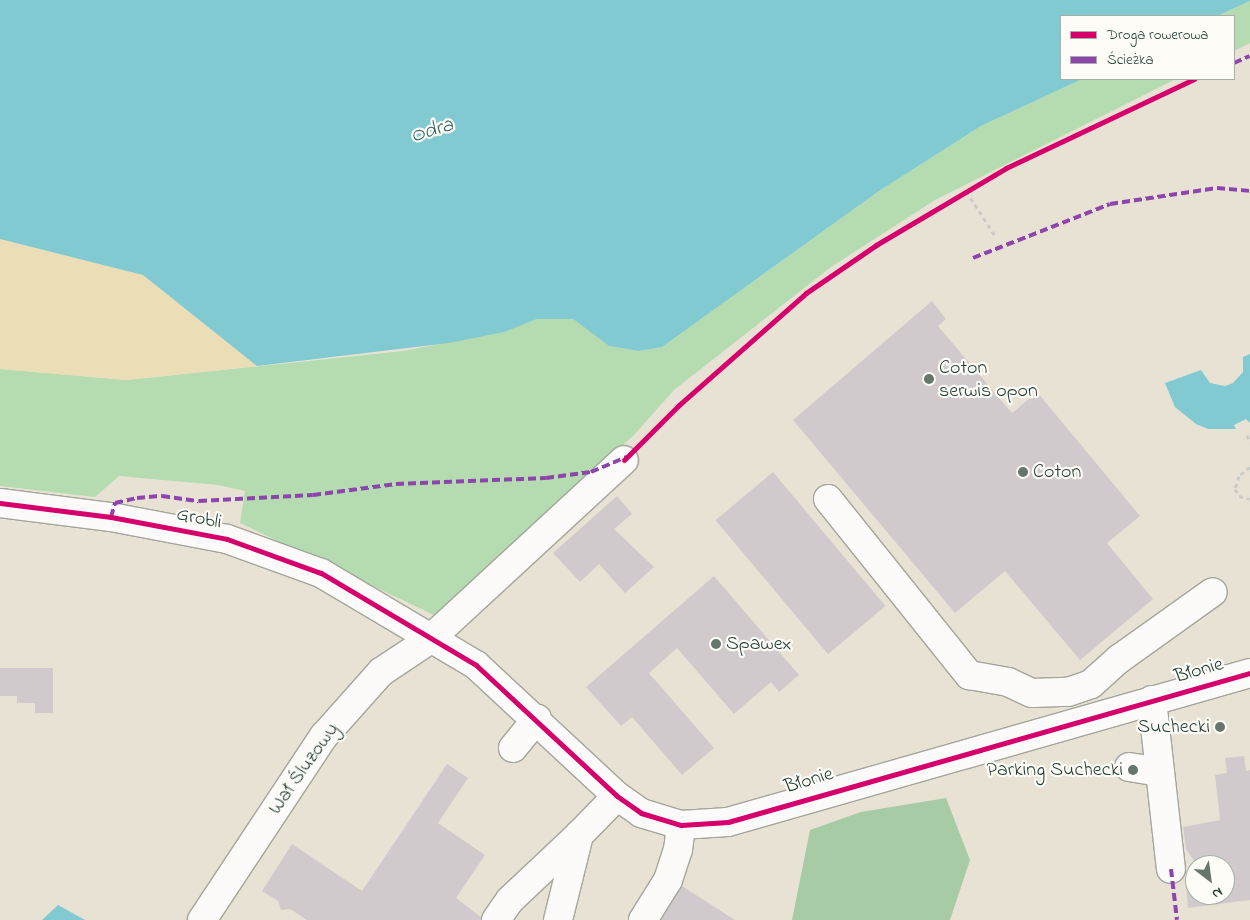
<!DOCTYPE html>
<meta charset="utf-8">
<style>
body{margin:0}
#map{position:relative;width:1250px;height:920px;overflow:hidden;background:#e8e2d4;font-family:"Indie Flower",sans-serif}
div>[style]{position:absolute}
.green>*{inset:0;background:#b5dcb0}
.forest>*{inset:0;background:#a7cba4}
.sand>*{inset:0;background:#ebdeb6}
.water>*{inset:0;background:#81cad1}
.building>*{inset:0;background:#d1cacc;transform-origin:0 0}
.path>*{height:3px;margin-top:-1.5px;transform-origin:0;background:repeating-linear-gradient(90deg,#cacbc7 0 4px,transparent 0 8px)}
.roads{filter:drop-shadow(1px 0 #a4a59c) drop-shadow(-1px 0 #a4a59c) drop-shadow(0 1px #a4a59c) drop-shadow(0 -1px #a4a59c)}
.minor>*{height:28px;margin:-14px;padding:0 14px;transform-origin:14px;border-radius:14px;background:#fcfbf9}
.quiet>*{height:4px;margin-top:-2px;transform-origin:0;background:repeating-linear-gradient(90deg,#8e44ad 0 8px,transparent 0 12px)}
.cycleway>*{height:5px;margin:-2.5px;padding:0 2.5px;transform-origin:2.5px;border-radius:2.5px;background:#d6006c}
.dots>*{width:14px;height:14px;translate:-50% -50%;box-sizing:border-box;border:2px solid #fdfcf7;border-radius:50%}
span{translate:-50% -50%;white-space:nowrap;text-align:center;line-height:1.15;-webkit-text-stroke:4.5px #fdfcf7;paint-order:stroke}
.poi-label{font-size:20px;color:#1f3d34}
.left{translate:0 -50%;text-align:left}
.right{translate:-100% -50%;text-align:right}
.street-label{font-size:20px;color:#1f3d34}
.water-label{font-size:21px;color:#2f6463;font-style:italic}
.legend{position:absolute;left:1060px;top:15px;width:175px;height:65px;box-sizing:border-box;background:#fdfcf7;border:1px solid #a4b0a9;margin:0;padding:6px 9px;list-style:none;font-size:15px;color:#1f3d34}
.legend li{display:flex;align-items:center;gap:10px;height:25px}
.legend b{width:25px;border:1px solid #a4b0a9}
.north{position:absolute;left:1185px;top:855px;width:50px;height:50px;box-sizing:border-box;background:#fdfcf7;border:1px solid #a4b0a9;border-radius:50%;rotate:150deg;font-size:14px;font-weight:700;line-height:20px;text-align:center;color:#1f3d34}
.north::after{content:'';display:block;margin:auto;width:18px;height:22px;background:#65776c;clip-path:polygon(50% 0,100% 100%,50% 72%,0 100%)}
</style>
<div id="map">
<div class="green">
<i style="clip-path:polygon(1250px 1px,1250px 43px,1234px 51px,1234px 16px,1217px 16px)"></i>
<i style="clip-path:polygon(1082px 79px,1176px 79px,935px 200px,831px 267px,674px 390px,634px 435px,434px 615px,240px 523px,245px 491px,218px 485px,119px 476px,95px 497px,0 486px,0 369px,127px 380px,403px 351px,503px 332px,537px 319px,573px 319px,609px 346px,639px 351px,662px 347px,879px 191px,981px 126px)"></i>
</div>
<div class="forest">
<i style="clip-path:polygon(946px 798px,970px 860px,950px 920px,792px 920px,810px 830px,861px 812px)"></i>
</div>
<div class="sand">
<i style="clip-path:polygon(0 239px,143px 275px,257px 366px,127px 380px,0 369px)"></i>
</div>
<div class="water">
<i style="clip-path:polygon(0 0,1250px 0,1250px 1px,1217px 16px,1061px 16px,1061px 79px,1082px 79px,981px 126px,879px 191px,662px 347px,639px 351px,609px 346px,573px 319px,537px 319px,504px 332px,449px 343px,257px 366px,143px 275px,0 239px)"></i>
<i style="clip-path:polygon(1250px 354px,1250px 423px,1246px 419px,1234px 425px,1236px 429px,1208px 429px,1196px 424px,1175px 407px,1165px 383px,1201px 370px,1210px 383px,1225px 386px,1233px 383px,1243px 372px,1243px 357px)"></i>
<i style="clip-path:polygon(58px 905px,85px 920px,42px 920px)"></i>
</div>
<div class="building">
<i style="clip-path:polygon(932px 301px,946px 319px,938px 326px,1012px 413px,1037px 392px,1140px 516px,1107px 543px,1153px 599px,1080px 660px,1005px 571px,955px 613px,793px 420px)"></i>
<i style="left:773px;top:472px;width:175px;height:75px;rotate:50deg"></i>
<i style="clip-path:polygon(617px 496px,632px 514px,614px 529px,654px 567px,625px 593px,599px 564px,580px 582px,553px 553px)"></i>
<i style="clip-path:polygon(714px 576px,799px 675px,779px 692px,771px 682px,734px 714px,677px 648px,649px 673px,714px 748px,682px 775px,632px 717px,621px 726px,586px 687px)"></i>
<i style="clip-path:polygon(0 668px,53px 668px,53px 713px,35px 713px,35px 703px,17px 703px,17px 696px,0 696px)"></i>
<i style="clip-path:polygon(1244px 756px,1246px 771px,1250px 770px,1250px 900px,1188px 908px,1186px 885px,1195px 884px,1195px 895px,1225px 895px,1225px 865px,1197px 865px,1186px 849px,1183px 827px,1220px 820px,1215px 775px,1227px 773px,1225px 758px)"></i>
<i style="clip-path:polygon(447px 764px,468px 778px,438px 823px,485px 855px,456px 898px,481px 917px,481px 920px,307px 920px,290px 909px,281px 910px,278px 901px,262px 891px,292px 844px,362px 891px)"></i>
<i style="clip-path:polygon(682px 886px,735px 920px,661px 920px)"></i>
</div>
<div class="path">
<i style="left:966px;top:191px;width:55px;rotate:56.9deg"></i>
<i style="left:1247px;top:435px;width:8px;rotate:67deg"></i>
<i style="left:1250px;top:467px;width:14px;rotate:141deg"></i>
<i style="left:1239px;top:476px;width:14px;rotate:107deg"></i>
<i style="left:1235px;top:489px;width:8px;rotate:60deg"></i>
<i style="left:1239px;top:496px;width:11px;rotate:15deg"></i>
</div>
<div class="roads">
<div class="minor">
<i style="left:828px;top:499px;width:226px;rotate:51.3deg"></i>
<i style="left:969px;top:675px;width:40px;rotate:10deg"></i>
<i style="left:1008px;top:682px;width:26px;rotate:25deg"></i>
<i style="left:1032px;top:693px;width:36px;rotate:-2deg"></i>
<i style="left:1068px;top:692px;width:24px;rotate:-19deg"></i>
<i style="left:1091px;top:684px;width:38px;rotate:-42deg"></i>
<i style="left:1119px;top:659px;width:115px;rotate:-35.5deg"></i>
<i style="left:0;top:503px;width:112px;rotate:7.2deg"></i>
<i style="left:111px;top:517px;width:118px;rotate:10.7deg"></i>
<i style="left:227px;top:539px;width:100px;rotate:19.9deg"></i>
<i style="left:321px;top:573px;width:180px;rotate:30.7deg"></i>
<i style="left:476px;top:665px;width:192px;rotate:42.9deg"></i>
<i style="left:617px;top:796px;width:29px;rotate:35deg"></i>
<i style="left:641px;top:813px;width:42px;rotate:16.7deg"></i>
<i style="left:681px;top:825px;width:47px;rotate:-3.7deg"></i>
<i style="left:728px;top:822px;width:543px;rotate:-15.93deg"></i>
<i style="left:1152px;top:700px;width:170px;rotate:83.6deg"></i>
<i style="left:513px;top:748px;width:38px;rotate:-51deg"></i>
<i style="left:1129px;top:767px;width:31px;rotate:9deg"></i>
<i style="left:202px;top:920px;width:221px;rotate:-56.5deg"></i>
<i style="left:324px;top:736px;width:86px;rotate:-48.3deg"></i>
<i style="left:381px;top:672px;width:58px;rotate:-33.7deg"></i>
<i style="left:429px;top:640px;width:265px;rotate:-42.7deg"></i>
<i style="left:496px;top:920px;width:24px;rotate:-55deg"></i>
<i style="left:510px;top:900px;width:95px;rotate:-43.3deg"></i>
<i style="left:558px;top:920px;width:88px;rotate:-76.1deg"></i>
<i style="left:579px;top:835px;width:54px;rotate:-45.7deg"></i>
<i style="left:643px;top:920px;width:47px;rotate:-58deg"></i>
<i style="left:668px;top:880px;width:32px;rotate:-72deg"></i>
<i style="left:678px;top:850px;width:25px;rotate:-83deg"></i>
</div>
</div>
<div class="quiet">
<i style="left:1234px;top:63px;width:17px;rotate:-24deg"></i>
<i style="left:973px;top:258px;width:147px;rotate:-21.5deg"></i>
<i style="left:1110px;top:204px;width:108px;rotate:-8.5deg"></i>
<i style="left:1217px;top:188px;width:33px;rotate:5deg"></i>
<i style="left:111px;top:517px;width:15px;rotate:-74deg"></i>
<i style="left:115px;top:503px;width:23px;rotate:-13deg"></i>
<i style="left:137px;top:498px;width:25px;rotate:-5deg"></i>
<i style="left:162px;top:496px;width:37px;rotate:8deg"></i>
<i style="left:199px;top:501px;width:114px;rotate:-3deg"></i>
<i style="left:313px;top:495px;width:84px;rotate:-7.5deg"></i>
<i style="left:396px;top:484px;width:150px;rotate:-2.3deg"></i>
<i style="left:546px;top:478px;width:45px;rotate:-7.6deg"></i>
<i style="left:591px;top:472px;width:39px;rotate:-23deg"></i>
<i style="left:1171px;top:869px;width:51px;rotate:83.3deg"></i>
</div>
<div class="cycleway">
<i style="left:624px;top:460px;width:78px;rotate:-45deg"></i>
<i style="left:679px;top:405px;width:169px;rotate:-41.4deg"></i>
<i style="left:806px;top:293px;width:85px;rotate:-34.4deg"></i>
<i style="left:876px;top:245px;width:151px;rotate:-30.6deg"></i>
<i style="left:1006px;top:168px;width:208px;rotate:-25.3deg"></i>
<i style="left:0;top:503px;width:112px;rotate:7.2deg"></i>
<i style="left:111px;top:517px;width:118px;rotate:10.7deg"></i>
<i style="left:227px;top:539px;width:100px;rotate:19.9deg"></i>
<i style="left:321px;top:573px;width:180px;rotate:30.7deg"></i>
<i style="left:476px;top:665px;width:192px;rotate:42.9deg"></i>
<i style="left:617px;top:796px;width:29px;rotate:35deg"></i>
<i style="left:641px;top:813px;width:42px;rotate:16.7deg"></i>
<i style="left:681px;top:825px;width:47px;rotate:-3.7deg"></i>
<i style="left:728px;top:822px;width:543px;rotate:-15.93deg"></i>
</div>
<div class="dots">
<i style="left:929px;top:379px;background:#65776c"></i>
<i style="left:1023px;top:472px;background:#65776c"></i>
<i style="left:716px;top:644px;background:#65776c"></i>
<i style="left:1220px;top:727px;background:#65776c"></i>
<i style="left:1133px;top:770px;background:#65776c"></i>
</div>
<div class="poi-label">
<span class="left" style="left:939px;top:380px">Coton<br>serwis opon</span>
<span class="left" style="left:1033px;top:472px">Coton</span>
<span class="left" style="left:726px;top:644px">Spawex</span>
<span class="right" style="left:1210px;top:727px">Suchecki</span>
<span class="right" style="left:1123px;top:770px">Parking Suchecki</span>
</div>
<div class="street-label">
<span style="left:199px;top:519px;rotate:11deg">Grobli</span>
<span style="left:1199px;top:671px;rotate:-16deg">Błonie</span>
<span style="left:304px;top:769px;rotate:-55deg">Wał Śluzowy</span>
<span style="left:809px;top:781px;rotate:-17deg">Błonie</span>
</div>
<div class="water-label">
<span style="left:432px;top:131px;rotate:-17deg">Odra</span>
</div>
<ul class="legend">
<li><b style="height:6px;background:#d6006c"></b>Droga rowerowa</li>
<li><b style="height:6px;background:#8e44ad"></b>Ścieżka</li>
</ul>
<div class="north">N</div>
</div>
